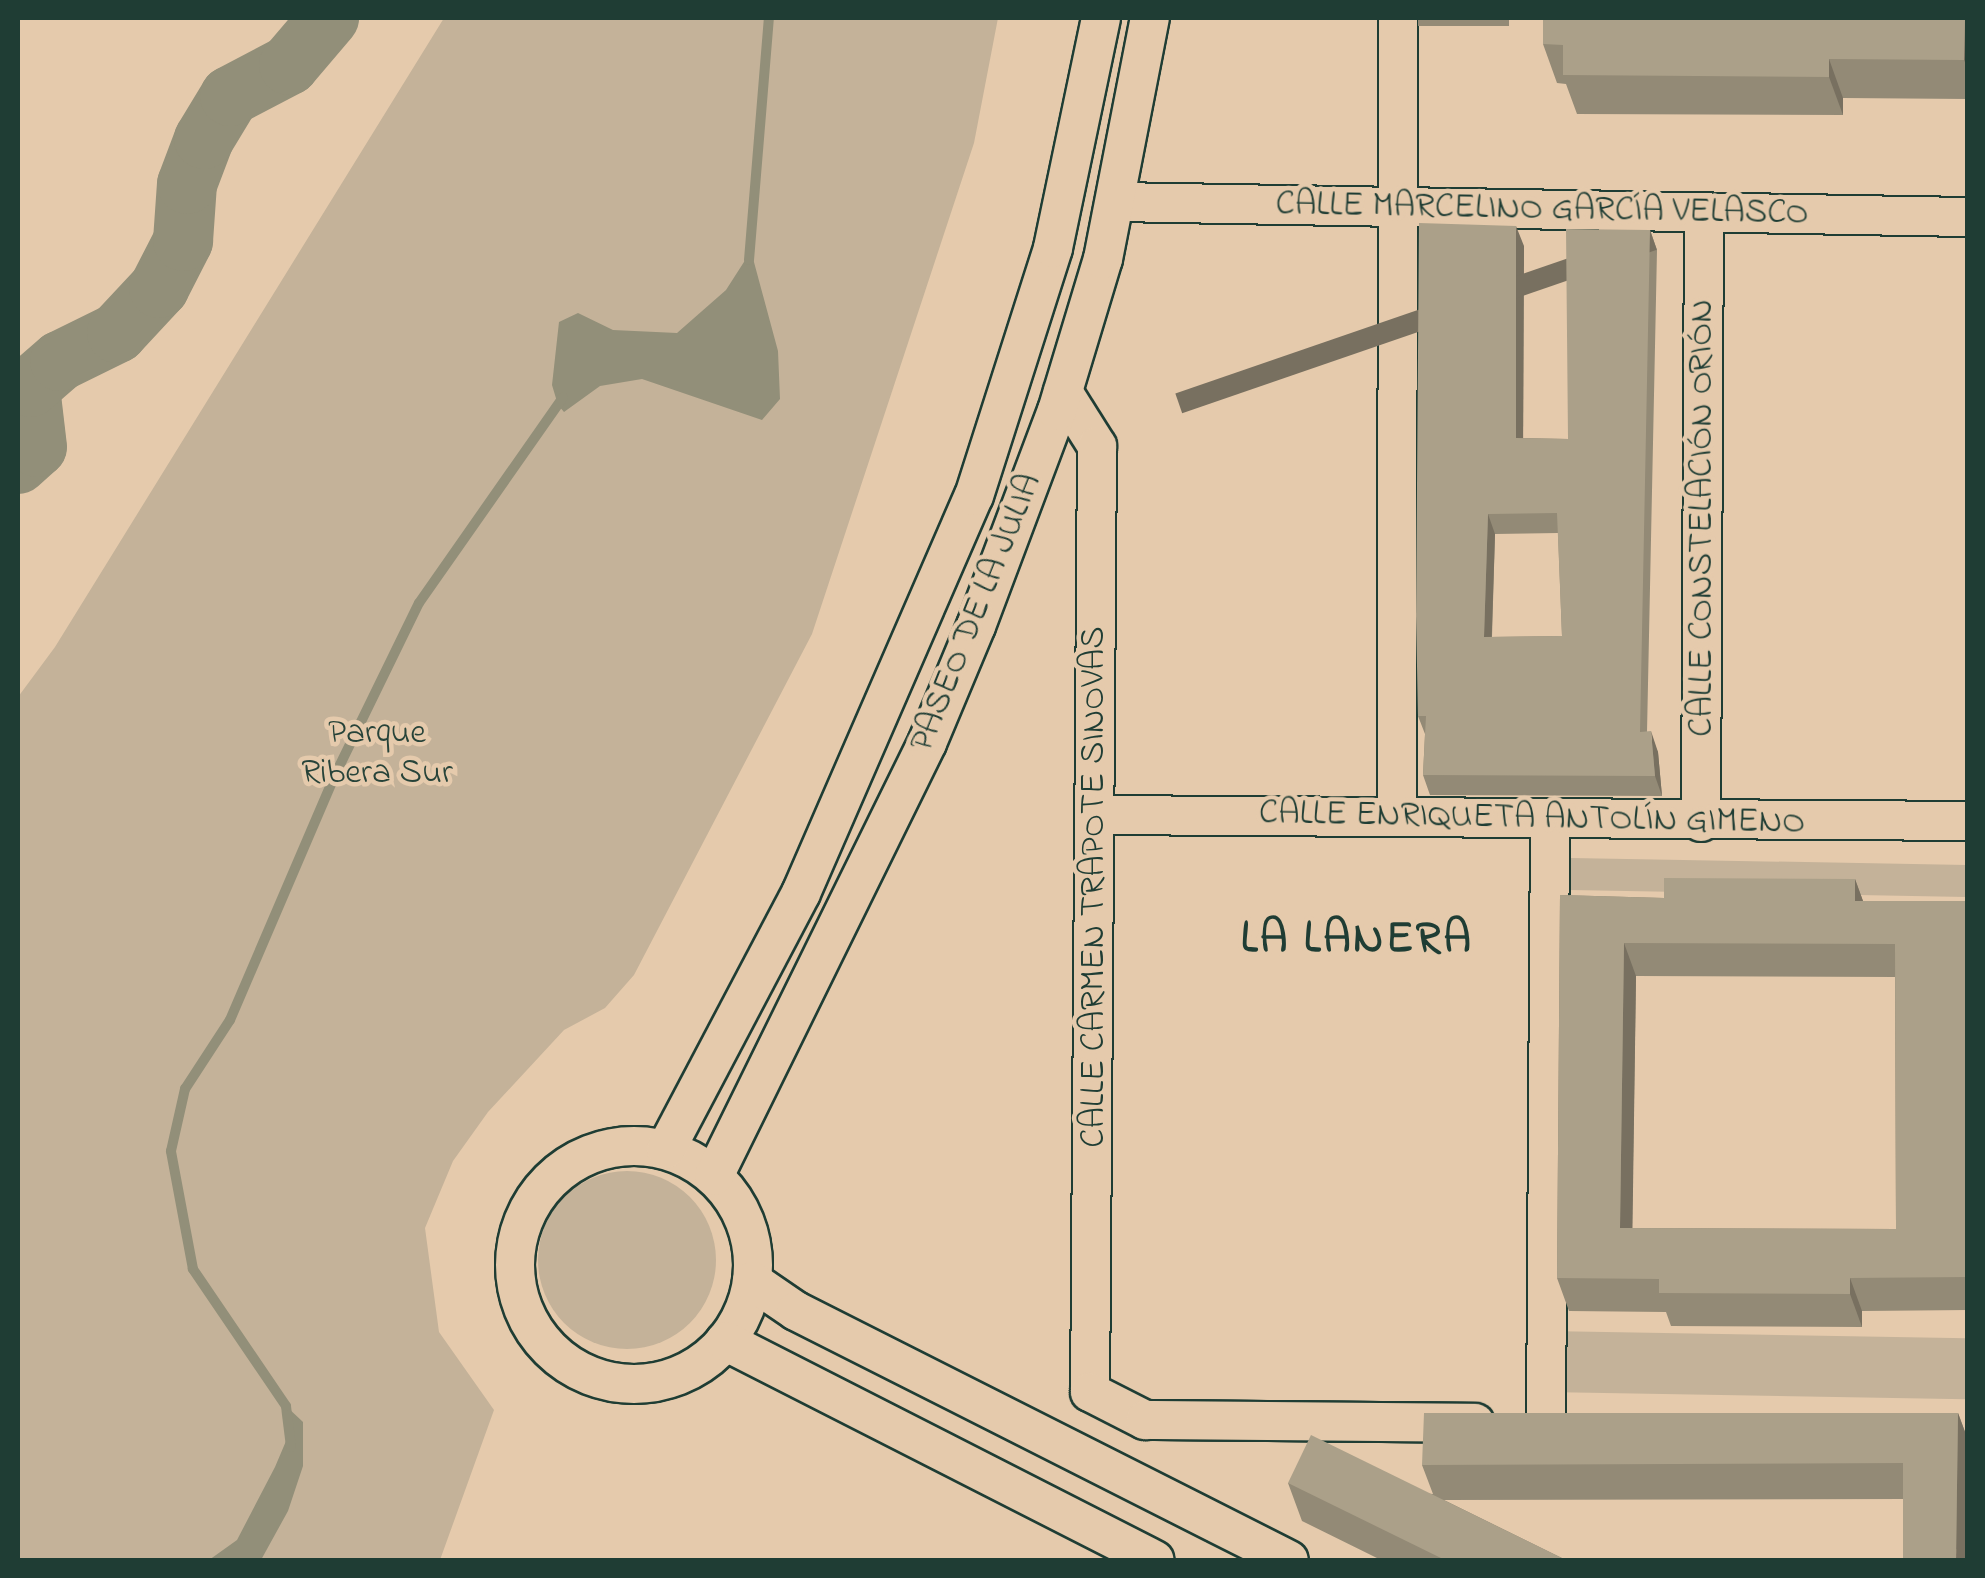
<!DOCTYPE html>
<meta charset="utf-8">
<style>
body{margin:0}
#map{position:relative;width:1985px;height:1578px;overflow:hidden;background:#e5caac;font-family:"Indie Flower",sans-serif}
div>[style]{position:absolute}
.green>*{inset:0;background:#c4b299;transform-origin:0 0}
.round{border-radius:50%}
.water>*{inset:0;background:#928f79}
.stream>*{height:10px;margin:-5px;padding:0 5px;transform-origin:5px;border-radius:5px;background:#928f79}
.river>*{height:60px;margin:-30px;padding:0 30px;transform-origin:30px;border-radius:30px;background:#928f79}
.roads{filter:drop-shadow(2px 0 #1f3d34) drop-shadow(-2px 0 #1f3d34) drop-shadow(0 2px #1f3d34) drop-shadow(0 -2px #1f3d34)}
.street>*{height:38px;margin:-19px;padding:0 19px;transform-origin:19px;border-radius:19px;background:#e5caac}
.street>.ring{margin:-19px;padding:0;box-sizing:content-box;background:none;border:38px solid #e5caac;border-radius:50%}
.wall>*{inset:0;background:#938a76;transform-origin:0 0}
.shaded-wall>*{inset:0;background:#787060;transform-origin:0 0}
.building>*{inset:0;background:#aba089}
span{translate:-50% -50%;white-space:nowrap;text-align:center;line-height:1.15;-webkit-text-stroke:9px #e5caac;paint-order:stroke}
.street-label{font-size:35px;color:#1f3d34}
.park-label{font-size:35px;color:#274339}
.district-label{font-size:45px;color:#1f3d34;font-weight:700;letter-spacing:2.5px}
.frame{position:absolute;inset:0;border:20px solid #1f3d34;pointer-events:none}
</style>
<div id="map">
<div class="green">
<i style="clip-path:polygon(444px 18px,998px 18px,974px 143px,812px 634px,634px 975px,605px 1008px,564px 1030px,488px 1112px,453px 1161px,425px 1228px,439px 1332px,494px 1410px,440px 1560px,18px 1560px,18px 697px,55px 647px)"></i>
<i style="left:1571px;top:858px;width:396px;height:32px;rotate:1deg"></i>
<i class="round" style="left:538px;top:1171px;width:178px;height:178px"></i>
<i style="left:1547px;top:1331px;width:420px;height:61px;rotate:1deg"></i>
</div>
<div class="water">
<i style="clip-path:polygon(751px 251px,778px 351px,780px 399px,762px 420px,642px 379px,600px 386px,564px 412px,558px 405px,552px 385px,559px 322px,578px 313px,613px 330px,677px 333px,726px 290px)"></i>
<i style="clip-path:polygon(286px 1406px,303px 1422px,303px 1466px,288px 1511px,261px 1560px,209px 1560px,237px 1540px,275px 1467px,289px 1434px)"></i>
</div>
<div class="stream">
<i style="left:749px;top:260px;width:243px;rotate:-85.3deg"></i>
<i style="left:291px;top:1447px;width:41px;rotate:-97deg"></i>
<i style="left:286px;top:1406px;width:166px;rotate:-124.2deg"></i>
<i style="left:193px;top:1269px;width:120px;rotate:-100.6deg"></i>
<i style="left:171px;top:1151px;width:64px;rotate:-77.3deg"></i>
<i style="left:185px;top:1089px;width:82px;rotate:-56.9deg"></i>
<i style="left:230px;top:1020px;width:269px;rotate:-66.8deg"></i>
<i style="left:336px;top:773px;width:189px;rotate:-64deg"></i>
<i style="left:419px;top:603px;width:251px;rotate:-55deg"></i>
</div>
<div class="river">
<i style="left:18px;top:464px;width:25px;rotate:-42deg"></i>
<i style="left:37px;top:447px;width:60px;rotate:-96.7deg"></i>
<i style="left:30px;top:387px;width:40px;rotate:-41deg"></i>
<i style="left:60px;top:361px;width:64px;rotate:-26.2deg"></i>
<i style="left:117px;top:333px;width:62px;rotate:-47deg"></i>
<i style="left:159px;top:288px;width:53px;rotate:-62.9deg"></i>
<i style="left:183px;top:241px;width:57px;rotate:-86deg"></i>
<i style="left:187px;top:184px;width:48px;rotate:-69.3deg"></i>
<i style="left:204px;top:139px;width:50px;rotate:-58.8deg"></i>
<i style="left:230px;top:96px;width:67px;rotate:-27.7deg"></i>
<i style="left:289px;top:65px;width:62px;rotate:-49.6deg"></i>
</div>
<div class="roads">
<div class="street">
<i style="left:1116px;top:202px;width:852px;rotate:1.01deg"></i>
<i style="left:1063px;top:392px;width:64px;rotate:57.8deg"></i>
<i style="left:1097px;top:446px;width:946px;rotate:90.42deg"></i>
<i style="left:1090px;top:1392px;width:62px;rotate:27deg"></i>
<i style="left:1145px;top:1420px;width:330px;rotate:0.5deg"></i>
<i style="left:1096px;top:815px;width:872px;rotate:0.39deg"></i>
<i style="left:1397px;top:817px;width:799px;rotate:-89.93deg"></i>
<i style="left:1701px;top:822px;width:608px;rotate:-89.72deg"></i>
<i class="ring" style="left:515px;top:1146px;width:200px;height:200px"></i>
<i style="left:666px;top:1149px;width:289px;rotate:-62.2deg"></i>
<i style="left:801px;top:893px;width:433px;rotate:-66.5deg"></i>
<i style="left:974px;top:496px;width:260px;rotate:-72.3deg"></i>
<i style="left:1053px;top:248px;width:235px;rotate:-78.2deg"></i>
<i style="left:714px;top:1176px;width:483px;rotate:-63.8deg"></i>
<i style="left:927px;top:743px;width:127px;rotate:-67.3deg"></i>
<i style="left:976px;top:626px;width:230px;rotate:-69.4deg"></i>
<i style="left:1057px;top:411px;width:159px;rotate:-73.2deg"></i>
<i style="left:1103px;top:259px;width:246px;rotate:-79deg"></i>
<i style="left:752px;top:1281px;width:53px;rotate:34.3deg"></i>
<i style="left:796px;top:1311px;width:552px;rotate:26.8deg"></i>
<i style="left:725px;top:1341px;width:482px;rotate:27deg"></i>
<i style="left:1546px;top:1424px;width:606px;rotate:-89.62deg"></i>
</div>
</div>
<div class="wall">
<i style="left:1418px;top:18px;width:91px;height:8px"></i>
<i style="clip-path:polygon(1968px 18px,1968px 99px,1843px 98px,1843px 115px,1577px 114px,1566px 84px,1557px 83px,1543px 44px)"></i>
<i style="clip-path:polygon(evenodd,1650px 230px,1657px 250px,1647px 732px,1658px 752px,1662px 796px,1430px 795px,1423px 775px,1425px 734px,1418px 716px,1524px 246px,1523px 438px,1568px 439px,1650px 230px,1558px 533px,1562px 636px,1492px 637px,1495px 534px,1558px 533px)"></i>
<i style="clip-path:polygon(evenodd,1855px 879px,1863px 901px,1967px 901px,1968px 1310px,1862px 1311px,1862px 1327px,1671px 1326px,1666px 1312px,1569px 1311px,1557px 1278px,1560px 895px,1664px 898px,1855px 879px,1636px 976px,1895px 977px,1896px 1229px,1632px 1228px,1636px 976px)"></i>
<i style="clip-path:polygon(1958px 1413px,1968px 1440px,1968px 1560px,1903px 1499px,1444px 1500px,1566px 1560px,1381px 1560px,1302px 1521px,1288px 1483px,1433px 1494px,1422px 1465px)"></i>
</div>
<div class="shaded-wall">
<i style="clip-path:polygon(1965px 18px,1968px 18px,1968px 69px,1964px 60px)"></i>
<i style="clip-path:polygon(1829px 59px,1843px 98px,1843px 115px,1829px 77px)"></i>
<i style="clip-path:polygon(1516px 226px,1524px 246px,1523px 459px,1516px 438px)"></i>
<i style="left:1650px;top:230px;width:21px;height:502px;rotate:71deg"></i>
<i style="clip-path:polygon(1488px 514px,1495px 534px,1491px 657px,1484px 637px)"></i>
<i style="clip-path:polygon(1651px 731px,1658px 752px,1662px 796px,1655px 776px)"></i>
<i style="clip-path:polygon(1855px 879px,1867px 912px,1855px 901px)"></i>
<i style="clip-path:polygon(1624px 943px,1636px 976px,1632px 1261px,1620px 1228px)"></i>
<i style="clip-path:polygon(1850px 1278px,1862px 1311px,1862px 1327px,1850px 1294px)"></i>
<i style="clip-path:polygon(1958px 1413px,1968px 1440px,1968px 1560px,1956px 1560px)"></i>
</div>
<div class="building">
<i style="clip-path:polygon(1543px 18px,1965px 18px,1964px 60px,1829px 59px,1829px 77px,1563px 75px,1563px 45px,1543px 44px)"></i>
<i style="clip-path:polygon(evenodd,1419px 223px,1516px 226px,1516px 438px,1568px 439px,1566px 229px,1650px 230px,1640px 732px,1651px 731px,1655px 776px,1423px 775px,1426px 716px,1418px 716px,1416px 616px,1419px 223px,1557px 513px,1562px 636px,1484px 637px,1488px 514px,1557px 513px)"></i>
<i style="clip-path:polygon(evenodd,1664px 878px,1855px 879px,1855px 901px,1967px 901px,1968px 1277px,1850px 1278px,1850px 1294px,1659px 1293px,1659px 1279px,1557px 1278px,1560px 895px,1664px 898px,1664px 878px,1624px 943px,1895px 944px,1896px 1229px,1620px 1228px,1624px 943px)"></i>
<i style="clip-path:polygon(1424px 1413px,1958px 1413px,1956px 1560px,1903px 1560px,1903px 1463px,1422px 1465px)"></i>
<i style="clip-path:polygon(1311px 1435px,1566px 1560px,1445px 1560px,1288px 1483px)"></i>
</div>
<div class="street-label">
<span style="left:1542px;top:210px;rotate:1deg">CALLE MARCELINO GARCÍA VELASCO</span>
<span style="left:1703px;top:518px;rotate:-90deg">CALLE CONSTELACIÓN ORIÓN</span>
<span style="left:977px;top:613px;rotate:-68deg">PASEO DE LA JULIA</span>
<span style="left:1532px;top:819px;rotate:1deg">CALLE ENRIQUETA ANTOLÍN GIMENO</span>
<span style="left:1095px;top:887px;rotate:-90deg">CALLE CARMEN TRAPOTE SINOVAS</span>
</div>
<div class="park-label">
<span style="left:377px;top:754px">Parque<br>Ribera Sur</span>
</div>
<div class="district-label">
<span style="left:1357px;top:941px">LA LANERA</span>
</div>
<div class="frame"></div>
</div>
